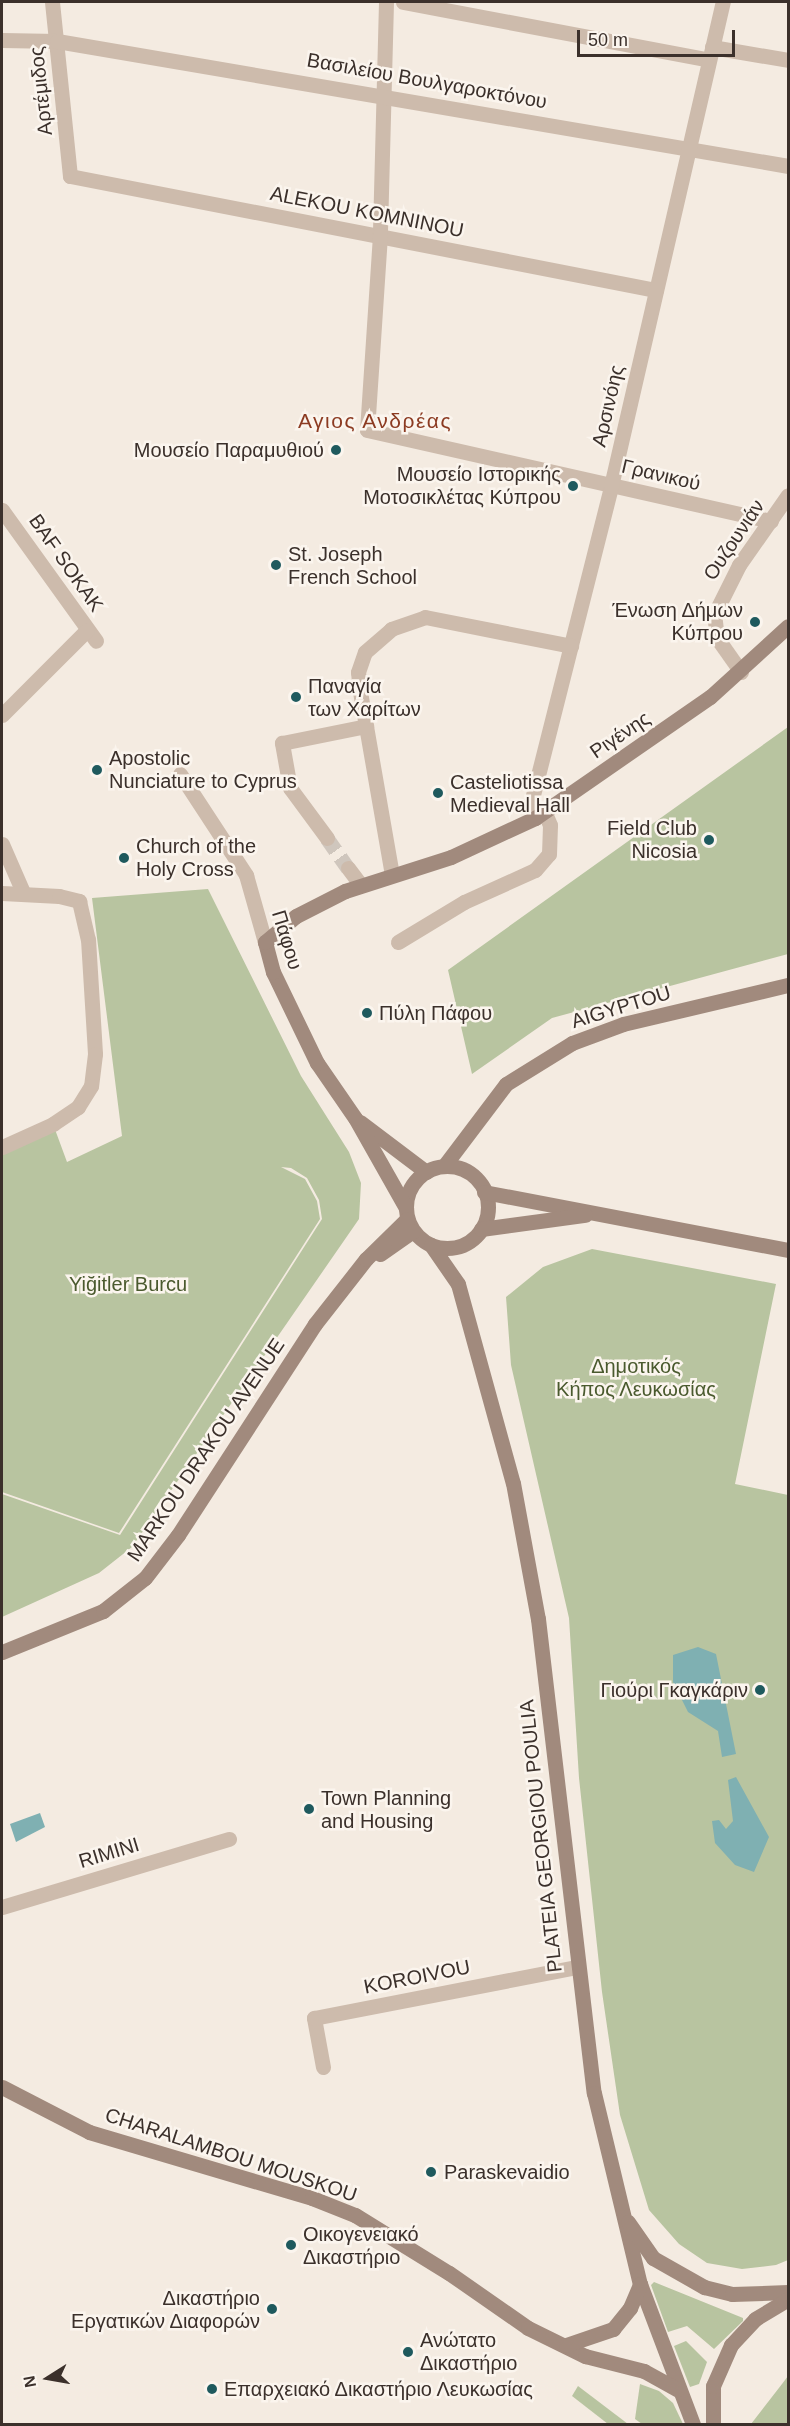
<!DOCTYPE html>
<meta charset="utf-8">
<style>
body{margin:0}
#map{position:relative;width:790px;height:2426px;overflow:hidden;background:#f4ebe1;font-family:Arial,sans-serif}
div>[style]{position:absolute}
.green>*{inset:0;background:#b8c4a0}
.water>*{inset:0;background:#7fb0b2}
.street-tunnel>*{height:15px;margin-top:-7.5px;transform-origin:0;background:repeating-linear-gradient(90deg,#cfc6bd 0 15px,transparent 0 23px)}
.street>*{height:15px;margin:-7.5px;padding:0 7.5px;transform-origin:7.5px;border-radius:7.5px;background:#cdbbac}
.secondary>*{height:15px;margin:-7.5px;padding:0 7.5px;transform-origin:7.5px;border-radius:7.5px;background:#a18a7d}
.secondary>.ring{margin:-7.5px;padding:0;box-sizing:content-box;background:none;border:15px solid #a18a7d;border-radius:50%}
.dots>*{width:16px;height:16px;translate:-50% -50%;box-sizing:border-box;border:3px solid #fbf5ee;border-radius:50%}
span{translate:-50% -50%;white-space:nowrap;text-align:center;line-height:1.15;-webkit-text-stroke:5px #fbf5ee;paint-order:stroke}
.street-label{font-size:20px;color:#3b302b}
.poi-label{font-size:20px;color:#3b302b}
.right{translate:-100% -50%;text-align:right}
.left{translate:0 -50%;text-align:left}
.park-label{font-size:20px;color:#4a5a2e}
.neighbourhood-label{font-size:21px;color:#8c3b22;letter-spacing:1.5px}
.frame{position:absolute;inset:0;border:3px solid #3b302b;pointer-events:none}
.north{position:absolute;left:18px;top:2348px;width:60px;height:60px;-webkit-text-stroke:4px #fbf5ee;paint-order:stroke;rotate:259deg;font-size:16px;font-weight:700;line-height:24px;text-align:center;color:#3b302b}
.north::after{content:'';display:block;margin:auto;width:21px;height:27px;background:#3b302b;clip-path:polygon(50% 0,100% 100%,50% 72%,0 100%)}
.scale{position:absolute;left:577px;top:30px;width:158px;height:27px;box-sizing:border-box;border:3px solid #3b302b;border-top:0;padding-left:8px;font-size:18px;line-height:21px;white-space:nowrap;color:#3b302b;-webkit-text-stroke:4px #fbf5ee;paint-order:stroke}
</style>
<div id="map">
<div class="green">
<i style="clip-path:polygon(788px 727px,788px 954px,552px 1018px,472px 1074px,448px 970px)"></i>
<i style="clip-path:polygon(208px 889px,301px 1076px,349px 1152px,361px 1183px,359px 1219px,132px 1547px,99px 1573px,2px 1617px,2px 1494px,120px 1535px,322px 1219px,319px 1200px,307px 1178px,291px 1168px,281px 1167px,305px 1179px,317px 1201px,320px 1219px,119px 1533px,2px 1492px,2px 1151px,53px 1124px,67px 1162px,122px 1136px,92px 898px)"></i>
<i style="clip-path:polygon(592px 1249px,776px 1284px,735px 1484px,788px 1495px,788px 2260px,776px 2265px,742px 2269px,707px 2263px,679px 2244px,649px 2210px,620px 2115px,602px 1992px,579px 1778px,569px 1618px,511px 1365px,506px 1297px,543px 1267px)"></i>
<i style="clip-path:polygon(654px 2282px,743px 2318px,743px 2321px,714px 2349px,687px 2326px,668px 2332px,651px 2285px)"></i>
<i style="clip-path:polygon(686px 2341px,707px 2362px,699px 2384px,690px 2387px,674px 2346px)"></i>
<i style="clip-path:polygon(788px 2376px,788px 2424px,751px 2424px,782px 2384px)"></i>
<i style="clip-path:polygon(640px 2384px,659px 2391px,673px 2403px,683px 2424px,642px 2424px,635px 2419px)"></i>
<i style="clip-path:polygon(578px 2386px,628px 2424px,608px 2424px,572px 2396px)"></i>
</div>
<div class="water">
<i style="clip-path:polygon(698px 1647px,716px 1654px,736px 1754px,722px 1757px,718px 1731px,688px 1712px,673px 1682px,673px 1655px)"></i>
<i style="clip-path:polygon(736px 1777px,769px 1837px,754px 1872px,735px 1865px,715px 1843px,712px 1821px,719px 1820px,726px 1829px,733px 1821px,728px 1780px)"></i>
<i style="clip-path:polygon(40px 1813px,45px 1827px,16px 1842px,10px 1824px)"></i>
</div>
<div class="street-tunnel">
<i style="left:327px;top:838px;width:37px;rotate:55deg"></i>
</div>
<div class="street">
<i style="left:52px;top:2px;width:175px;rotate:84.1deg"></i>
<i style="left:70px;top:176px;width:597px;rotate:11.01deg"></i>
<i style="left:386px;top:2px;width:233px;rotate:91.5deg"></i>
<i style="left:380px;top:235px;width:195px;rotate:93.8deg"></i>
<i style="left:367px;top:430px;width:414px;rotate:12.7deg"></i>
<i style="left:403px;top:2px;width:311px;rotate:10.7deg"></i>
<i style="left:2px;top:40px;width:55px;rotate:1deg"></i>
<i style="left:57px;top:41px;width:742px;rotate:9.7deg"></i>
<i style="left:712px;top:47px;width:77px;rotate:9.7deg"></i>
<i style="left:2px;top:510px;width:161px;rotate:54.3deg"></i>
<i style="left:741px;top:672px;width:42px;rotate:-125.2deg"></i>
<i style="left:717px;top:638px;width:23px;rotate:-97deg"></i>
<i style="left:714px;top:615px;width:56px;rotate:-63.4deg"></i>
<i style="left:739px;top:565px;width:85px;rotate:-55deg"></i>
<i style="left:2px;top:715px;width:120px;rotate:-45deg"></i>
<i style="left:180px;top:774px;width:121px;rotate:56.8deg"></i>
<i style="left:246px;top:875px;width:70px;rotate:74.2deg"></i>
<i style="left:535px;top:818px;width:16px;rotate:-105deg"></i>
<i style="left:531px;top:803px;width:327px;rotate:-75.8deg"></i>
<i style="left:611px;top:486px;width:497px;rotate:-77deg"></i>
<i style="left:327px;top:838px;width:62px;rotate:-126.5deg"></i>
<i style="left:290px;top:788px;width:46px;rotate:-100.1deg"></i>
<i style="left:282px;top:743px;width:86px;rotate:-11.4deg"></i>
<i style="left:2px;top:844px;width:52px;rotate:66.4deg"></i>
<i style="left:348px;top:868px;width:20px;rotate:53deg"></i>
<i style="left:392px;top:875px;width:187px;rotate:-99.9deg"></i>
<i style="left:360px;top:691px;width:19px;rotate:-96deg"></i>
<i style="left:358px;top:672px;width:21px;rotate:-71deg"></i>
<i style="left:365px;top:652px;width:35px;rotate:-41deg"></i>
<i style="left:391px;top:629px;width:36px;rotate:-19deg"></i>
<i style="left:425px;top:617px;width:149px;rotate:11.2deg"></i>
<i style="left:2px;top:893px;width:57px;rotate:3deg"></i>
<i style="left:59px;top:896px;width:21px;rotate:14deg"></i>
<i style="left:79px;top:901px;width:39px;rotate:77deg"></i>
<i style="left:88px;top:939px;width:115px;rotate:86.5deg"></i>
<i style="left:95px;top:1054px;width:32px;rotate:97deg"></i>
<i style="left:91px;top:1086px;width:25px;rotate:122deg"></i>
<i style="left:78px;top:1107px;width:30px;rotate:146deg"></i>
<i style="left:53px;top:1124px;width:56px;rotate:155.7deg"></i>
<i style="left:398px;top:942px;width:77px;rotate:-31.2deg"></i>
<i style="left:464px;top:902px;width:78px;rotate:-24.3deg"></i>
<i style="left:535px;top:870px;width:21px;rotate:-49deg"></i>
<i style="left:549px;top:854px;width:29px;rotate:-88deg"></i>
<i style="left:550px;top:825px;width:13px;rotate:-113deg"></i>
<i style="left:2px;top:1907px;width:237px;rotate:-16.7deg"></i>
<i style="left:323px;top:2067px;width:50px;rotate:-100.4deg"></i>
<i style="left:314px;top:2018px;width:268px;rotate:-11deg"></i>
</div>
<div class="secondary">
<i style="left:360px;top:1122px;width:83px;rotate:37.1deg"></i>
<i style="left:444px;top:1166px;width:103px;rotate:-52.9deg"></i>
<i style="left:506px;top:1084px;width:78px;rotate:-31.8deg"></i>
<i style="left:572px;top:1043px;width:54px;rotate:-20.4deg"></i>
<i style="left:623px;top:1024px;width:170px;rotate:-13.3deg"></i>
<i class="ring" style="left:406px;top:1166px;width:67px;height:67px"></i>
<i style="left:484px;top:1192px;width:309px;rotate:10.8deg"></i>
<i style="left:406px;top:1208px;width:103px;rotate:-119.5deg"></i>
<i style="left:355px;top:1118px;width:67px;rotate:-124.6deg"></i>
<i style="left:317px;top:1063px;width:101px;rotate:-115.8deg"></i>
<i style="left:273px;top:972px;width:31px;rotate:-105deg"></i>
<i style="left:265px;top:942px;width:40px;rotate:-40deg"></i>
<i style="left:296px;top:916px;width:55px;rotate:-27deg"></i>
<i style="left:345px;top:891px;width:111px;rotate:-17.8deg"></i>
<i style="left:451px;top:857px;width:93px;rotate:-24.9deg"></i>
<i style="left:535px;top:818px;width:213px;rotate:-34.7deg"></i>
<i style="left:710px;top:697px;width:105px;rotate:-42.3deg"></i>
<i style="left:481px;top:1229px;width:105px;rotate:-7.7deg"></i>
<i style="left:431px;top:1245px;width:47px;rotate:55.3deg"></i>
<i style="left:458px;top:1284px;width:206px;rotate:74.6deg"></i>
<i style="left:513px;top:1483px;width:138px;rotate:79.6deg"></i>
<i style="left:538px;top:1619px;width:477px;rotate:83.3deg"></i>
<i style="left:594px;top:2093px;width:196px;rotate:76.5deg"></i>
<i style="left:640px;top:2284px;width:150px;rotate:69.3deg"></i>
<i style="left:380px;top:1254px;width:40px;rotate:-34.9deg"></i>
<i style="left:2px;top:1652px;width:109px;rotate:-22.1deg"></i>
<i style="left:103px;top:1611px;width:53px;rotate:-38.2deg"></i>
<i style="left:145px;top:1578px;width:54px;rotate:-52.5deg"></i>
<i style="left:178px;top:1535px;width:252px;rotate:-57deg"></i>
<i style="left:315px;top:1324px;width:83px;rotate:-51.9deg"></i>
<i style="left:366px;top:1259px;width:57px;rotate:-44.3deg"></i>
<i style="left:2px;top:2087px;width:98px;rotate:27.3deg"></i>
<i style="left:89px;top:2132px;width:233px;rotate:16.5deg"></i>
<i style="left:312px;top:2198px;width:46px;rotate:21.6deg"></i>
<i style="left:355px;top:2215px;width:110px;rotate:31.7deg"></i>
<i style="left:449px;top:2273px;width:96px;rotate:34.8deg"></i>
<i style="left:528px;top:2328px;width:64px;rotate:26.2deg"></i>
<i style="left:585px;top:2356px;width:61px;rotate:14.3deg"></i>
<i style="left:644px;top:2371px;width:38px;rotate:29deg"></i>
<i style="left:628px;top:2222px;width:44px;rotate:55.2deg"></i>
<i style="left:653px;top:2258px;width:59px;rotate:29.6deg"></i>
<i style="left:704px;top:2287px;width:29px;rotate:14deg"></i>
<i style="left:732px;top:2294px;width:56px;rotate:-2deg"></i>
<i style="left:566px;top:2345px;width:50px;rotate:-18.8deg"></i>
<i style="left:613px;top:2329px;width:27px;rotate:-51deg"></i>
<i style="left:630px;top:2308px;width:26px;rotate:-67deg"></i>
<i style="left:713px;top:2424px;width:38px;rotate:-90deg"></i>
<i style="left:713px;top:2386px;width:45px;rotate:-66.3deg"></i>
<i style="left:731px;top:2345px;width:35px;rotate:-47deg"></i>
<i style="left:755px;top:2319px;width:39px;rotate:-31deg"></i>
</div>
<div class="dots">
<i style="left:336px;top:450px;background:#1f5a5e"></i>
<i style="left:573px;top:486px;background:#1f5a5e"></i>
<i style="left:276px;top:565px;background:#1f5a5e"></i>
<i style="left:755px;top:622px;background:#1f5a5e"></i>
<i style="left:296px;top:697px;background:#1f5a5e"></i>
<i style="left:97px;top:770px;background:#1f5a5e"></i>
<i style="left:438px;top:793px;background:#1f5a5e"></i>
<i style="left:709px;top:840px;background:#1f5a5e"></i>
<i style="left:124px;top:858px;background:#1f5a5e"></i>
<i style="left:367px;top:1013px;background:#1f5a5e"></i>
<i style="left:760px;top:1690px;background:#1f5a5e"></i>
<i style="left:309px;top:1809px;background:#1f5a5e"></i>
<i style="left:431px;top:2172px;background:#1f5a5e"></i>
<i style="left:291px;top:2245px;background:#1f5a5e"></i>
<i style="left:272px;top:2309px;background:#1f5a5e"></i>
<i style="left:408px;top:2352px;background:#1f5a5e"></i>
<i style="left:212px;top:2389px;background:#1f5a5e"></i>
</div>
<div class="street-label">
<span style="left:427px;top:81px;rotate:10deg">Βασιλείου Βουλγαροκτόνου</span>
<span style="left:41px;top:91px;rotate:-96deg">Αρτέμιδος</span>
<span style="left:367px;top:212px;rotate:11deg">ALEKOU KOMNINOU</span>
<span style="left:608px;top:406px;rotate:-77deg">Αρσινόης</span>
<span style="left:661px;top:475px;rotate:13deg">Γρανικού</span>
<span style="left:734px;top:540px;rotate:-56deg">Ουζουνιάν</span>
<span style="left:66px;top:563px;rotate:55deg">BAF SOKAK</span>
<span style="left:620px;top:735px;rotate:-34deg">Ριγένης</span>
<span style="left:287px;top:940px;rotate:73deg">Πάφου</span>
<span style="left:621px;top:1007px;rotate:-17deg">AIGYPTOU</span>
<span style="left:206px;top:1450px;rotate:-56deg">MARKOU DRAKOU AVENUE</span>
<span style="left:541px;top:1836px;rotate:-96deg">PLATEIA GEORGIOU POULIA</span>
<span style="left:109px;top:1853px;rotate:-17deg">RIMINI</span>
<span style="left:417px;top:1977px;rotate:-11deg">KOROIVOU</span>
<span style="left:231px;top:2155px;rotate:18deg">CHARALAMBOU MOUSKOU</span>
</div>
<div class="poi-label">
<span class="right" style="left:324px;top:450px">Μουσείο Παραμυθιού</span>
<span class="right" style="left:561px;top:486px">Μουσείο Ιστορικής<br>Μοτοσικλέτας Κύπρου</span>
<span class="left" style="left:288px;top:566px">St. Joseph<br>French School</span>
<span class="right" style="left:743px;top:622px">Ένωση Δήμων<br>Κύπρου</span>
<span class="left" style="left:308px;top:698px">Παναγία<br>των Χαρίτων</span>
<span class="left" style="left:109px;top:770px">Apostolic<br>Nunciature to Cyprus</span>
<span class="left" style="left:450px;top:794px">Casteliotissa<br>Medieval Hall</span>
<span class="right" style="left:697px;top:840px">Field Club<br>Nicosia</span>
<span class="left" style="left:136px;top:858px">Church of the<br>Holy Cross</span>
<span class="left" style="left:379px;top:1013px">Πύλη Πάφου</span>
<span class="right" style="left:748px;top:1690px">Γιούρι Γκαγκάριν</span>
<span class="left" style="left:321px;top:1810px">Town Planning<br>and Housing</span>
<span class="left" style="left:444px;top:2172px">Paraskevaidio</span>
<span class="left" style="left:303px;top:2246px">Οικογενειακό<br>Δικαστήριο</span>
<span class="right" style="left:260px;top:2310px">Δικαστήριο<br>Εργατικών Διαφορών</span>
<span class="left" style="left:420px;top:2352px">Ανώτατο<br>Δικαστήριο</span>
<span class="left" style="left:224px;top:2389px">Επαρχειακό Δικαστήριο Λευκωσίας</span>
</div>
<div class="park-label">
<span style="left:128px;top:1284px">Yiğitler Burcu</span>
<span style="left:636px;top:1378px">Δημοτικός<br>Κήπος Λευκωσίας</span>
</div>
<div class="neighbourhood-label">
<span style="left:375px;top:421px">Αγιος Ανδρέας</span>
</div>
<div class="frame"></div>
<div class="north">N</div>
<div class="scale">50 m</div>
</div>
